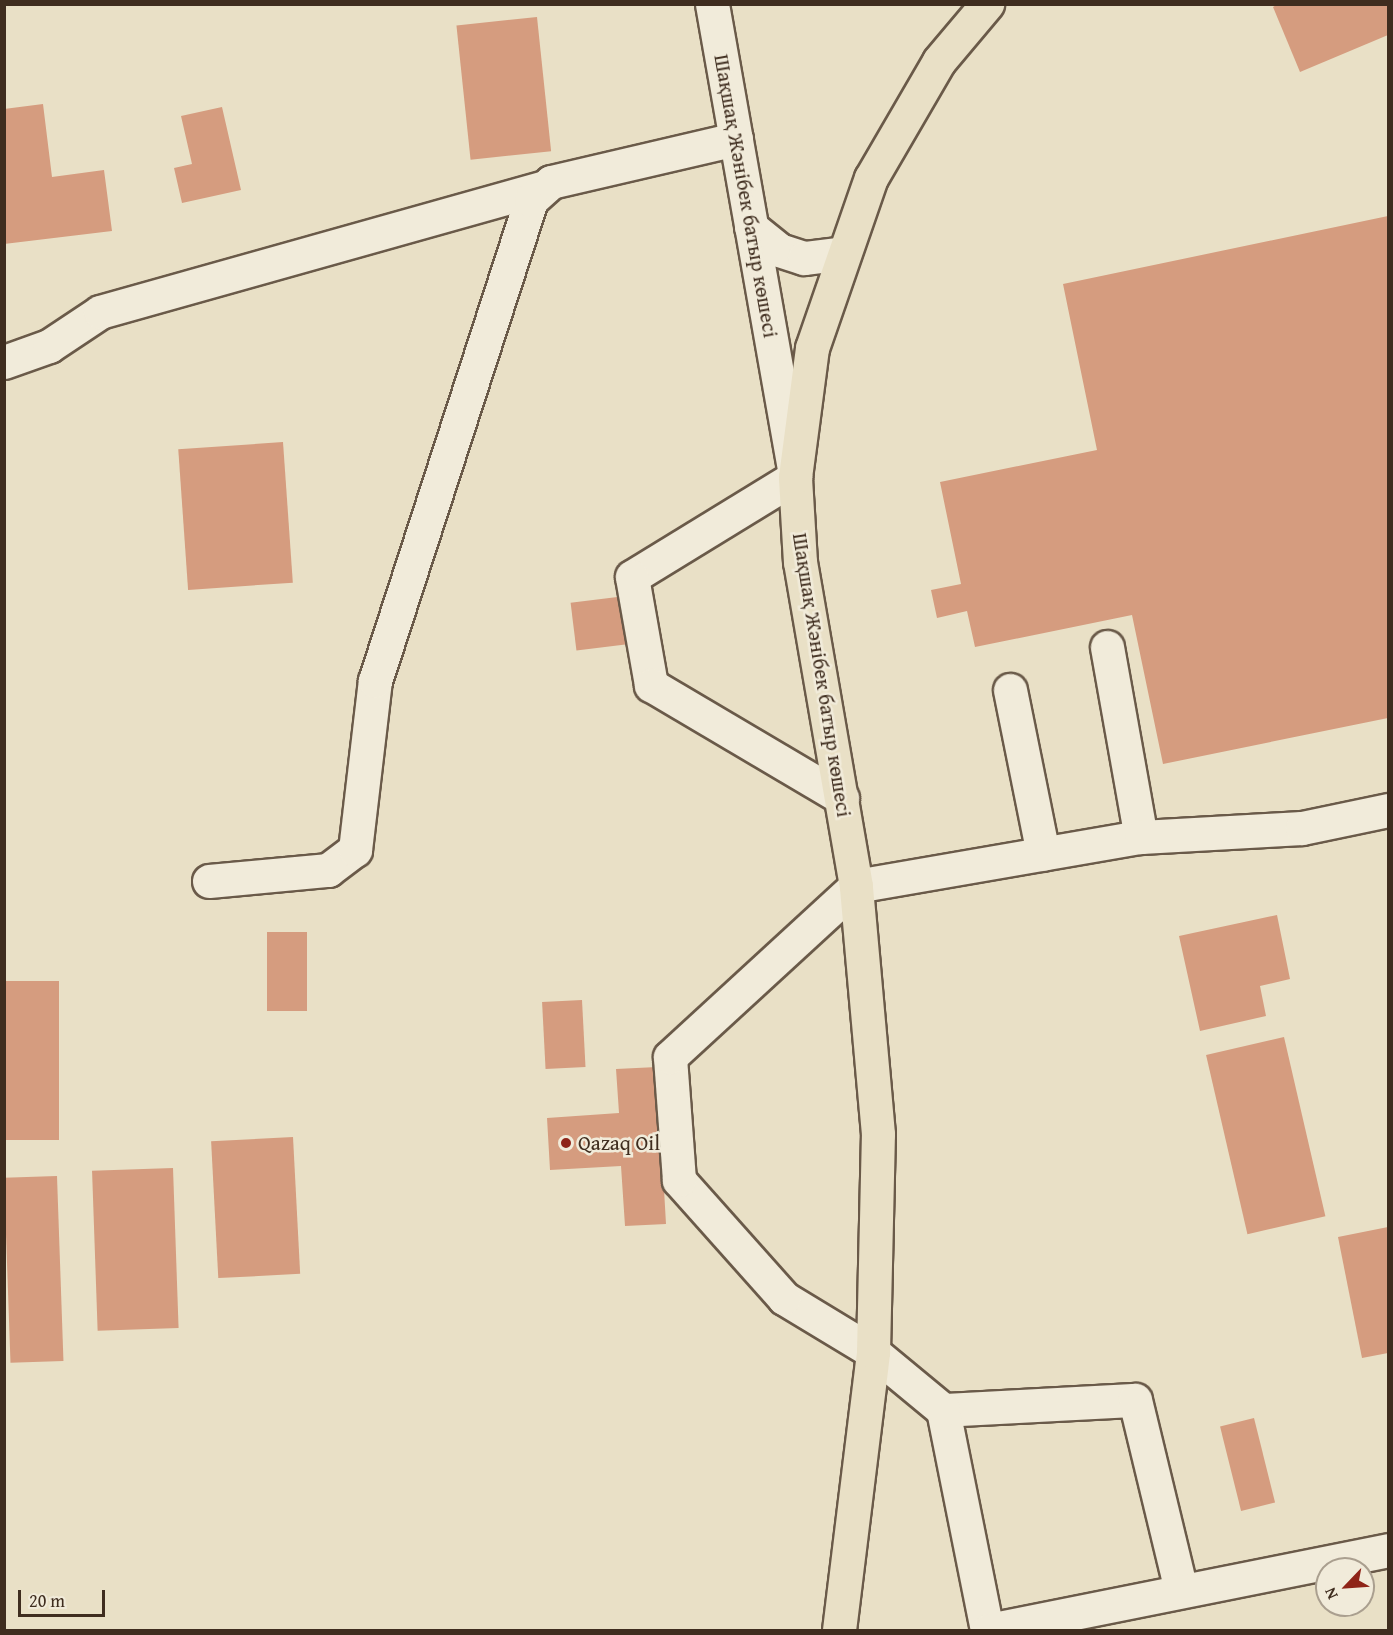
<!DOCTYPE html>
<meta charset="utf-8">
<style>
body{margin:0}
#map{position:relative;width:1393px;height:1635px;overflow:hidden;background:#e9e0c6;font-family:"Gentium Book Plus",serif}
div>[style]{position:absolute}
.building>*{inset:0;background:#d59c7f;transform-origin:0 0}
.roads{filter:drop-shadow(2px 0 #6a5a49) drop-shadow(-2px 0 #6a5a49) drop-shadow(0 2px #6a5a49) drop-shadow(0 -2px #6a5a49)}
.minor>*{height:33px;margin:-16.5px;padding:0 16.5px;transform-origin:16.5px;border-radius:16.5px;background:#f1ebda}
.major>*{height:33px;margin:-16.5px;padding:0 16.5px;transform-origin:16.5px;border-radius:16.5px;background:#e9e0c6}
.dots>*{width:16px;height:16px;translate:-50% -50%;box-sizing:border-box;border:3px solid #f1ebda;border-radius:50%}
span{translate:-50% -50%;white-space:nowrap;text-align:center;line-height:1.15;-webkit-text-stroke:5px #f1ebda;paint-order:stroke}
.street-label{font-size:21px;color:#3f2d1f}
.poi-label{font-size:21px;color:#3f2d1f}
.left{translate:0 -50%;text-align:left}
.frame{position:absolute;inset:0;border:6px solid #3f2d1f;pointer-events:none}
.north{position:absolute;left:1315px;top:1557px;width:60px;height:60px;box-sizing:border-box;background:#f1ebda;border:2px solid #aa9f8f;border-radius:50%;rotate:245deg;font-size:16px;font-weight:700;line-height:24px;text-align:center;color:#3f2d1f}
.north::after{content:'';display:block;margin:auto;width:21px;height:27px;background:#8f2418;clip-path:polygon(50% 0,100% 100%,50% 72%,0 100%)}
.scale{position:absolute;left:18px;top:1590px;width:87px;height:27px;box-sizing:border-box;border:3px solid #3f2d1f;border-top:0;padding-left:8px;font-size:18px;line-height:21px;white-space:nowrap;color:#3f2d1f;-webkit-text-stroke:4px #f1ebda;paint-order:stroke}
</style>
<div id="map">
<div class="building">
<i style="clip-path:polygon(1278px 4px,1388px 4px,1388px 35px,1300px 72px,1273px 7px)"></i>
<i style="left:537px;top:17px;width:135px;height:81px;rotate:84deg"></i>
<i style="clip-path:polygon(43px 104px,52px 177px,104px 170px,112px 231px,4px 244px,4px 109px)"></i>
<i style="clip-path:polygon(222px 107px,241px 190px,182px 203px,174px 168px,192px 164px,181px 116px)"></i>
<i style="clip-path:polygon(1388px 216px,1388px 718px,1163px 764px,1132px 615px,975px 647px,967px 611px,937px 618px,931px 590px,961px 584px,940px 482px,1097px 450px,1063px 284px)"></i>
<i style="left:283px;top:442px;width:141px;height:105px;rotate:86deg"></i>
<i style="left:650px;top:593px;width:48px;height:80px;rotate:83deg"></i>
<i style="clip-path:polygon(1277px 915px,1290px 979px,1260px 986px,1266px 1016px,1200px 1031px,1179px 936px)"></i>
<i style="left:267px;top:932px;width:40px;height:79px"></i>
<i style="left:4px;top:981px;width:55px;height:159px"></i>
<i style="left:582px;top:1000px;width:67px;height:40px;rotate:87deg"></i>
<i style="left:1284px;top:1037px;width:184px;height:80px;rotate:77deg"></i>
<i style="clip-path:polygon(657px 1067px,666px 1224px,625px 1226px,621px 1166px,550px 1170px,547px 1118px,619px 1113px,616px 1069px)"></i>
<i style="left:293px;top:1137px;width:137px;height:82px;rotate:87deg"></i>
<i style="left:173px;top:1168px;width:160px;height:81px;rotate:88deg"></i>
<i style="left:57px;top:1176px;width:185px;height:53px;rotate:88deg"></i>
<i style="clip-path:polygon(1388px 1227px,1388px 1353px,1362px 1358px,1338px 1237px)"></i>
<i style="left:1254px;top:1418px;width:87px;height:35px;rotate:76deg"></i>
</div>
<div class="roads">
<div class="minor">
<i style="left:712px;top:4px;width:480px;rotate:80deg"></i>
<i style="left:795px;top:477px;width:191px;rotate:148.5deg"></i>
<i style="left:632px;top:577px;width:110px;rotate:80deg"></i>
<i style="left:651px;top:685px;width:222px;rotate:30.6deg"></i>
<i style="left:751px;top:227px;width:36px;rotate:39deg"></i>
<i style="left:779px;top:250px;width:26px;rotate:18deg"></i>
<i style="left:804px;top:258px;width:38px;rotate:-7deg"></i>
<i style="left:4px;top:362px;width:48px;rotate:-19.6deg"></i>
<i style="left:49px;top:346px;width:61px;rotate:-33.7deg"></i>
<i style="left:100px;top:312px;width:458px;rotate:-15.7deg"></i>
<i style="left:1107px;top:647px;width:193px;rotate:79.9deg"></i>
<i style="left:1010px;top:690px;width:167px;rotate:78.6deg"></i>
<i style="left:209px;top:881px;width:120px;rotate:-5.3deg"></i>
<i style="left:328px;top:870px;width:34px;rotate:-37deg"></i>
<i style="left:355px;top:850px;width:170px;rotate:-83.3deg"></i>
<i style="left:375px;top:681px;width:506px;rotate:-72.03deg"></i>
<i style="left:531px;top:200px;width:27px;rotate:-42deg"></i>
<i style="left:551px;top:182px;width:190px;rotate:-13.1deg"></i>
<i style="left:943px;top:1410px;width:192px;rotate:-3deg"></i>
<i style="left:1135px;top:1400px;width:195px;rotate:76.4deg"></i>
<i style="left:987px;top:1630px;width:224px;rotate:-101.3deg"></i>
<i style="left:943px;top:1410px;width:91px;rotate:-140.4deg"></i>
<i style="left:873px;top:1352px;width:104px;rotate:-148.8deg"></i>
<i style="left:784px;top:1298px;width:158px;rotate:-131.7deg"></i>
<i style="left:679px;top:1180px;width:123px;rotate:-94.2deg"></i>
<i style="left:670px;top:1057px;width:253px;rotate:-42.6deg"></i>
<i style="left:856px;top:886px;width:289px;rotate:-9.8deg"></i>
<i style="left:1141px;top:837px;width:161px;rotate:-3.2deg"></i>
<i style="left:1302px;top:828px;width:88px;rotate:-11.8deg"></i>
<i style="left:989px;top:1630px;width:407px;rotate:-11.3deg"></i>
</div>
<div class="major">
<i style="left:839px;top:1630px;width:280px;rotate:-83deg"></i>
<i style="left:873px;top:1352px;width:218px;rotate:-88.7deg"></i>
<i style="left:878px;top:1134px;width:249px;rotate:-95.1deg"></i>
<i style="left:856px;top:886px;width:329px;rotate:-99.8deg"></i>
<i style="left:800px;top:562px;width:85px;rotate:-93.4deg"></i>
<i style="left:795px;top:477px;width:130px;rotate:-82.5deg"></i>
<i style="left:812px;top:348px;width:180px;rotate:-70.9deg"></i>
<i style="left:871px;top:178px;width:135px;rotate:-59.8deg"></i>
<i style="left:939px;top:61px;width:75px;rotate:-49.9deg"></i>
</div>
</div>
<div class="dots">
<i style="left:566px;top:1143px;background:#8f2418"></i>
</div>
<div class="street-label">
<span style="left:746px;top:196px;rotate:80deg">Шақшақ Жәнібек батыр көшесі</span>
<span style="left:822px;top:675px;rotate:81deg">Шақшақ Жәнібек батыр көшесі</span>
</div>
<div class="poi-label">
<span class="left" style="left:578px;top:1143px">Qazaq Oil</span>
</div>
<div class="frame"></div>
<div class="north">N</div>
<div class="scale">20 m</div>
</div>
